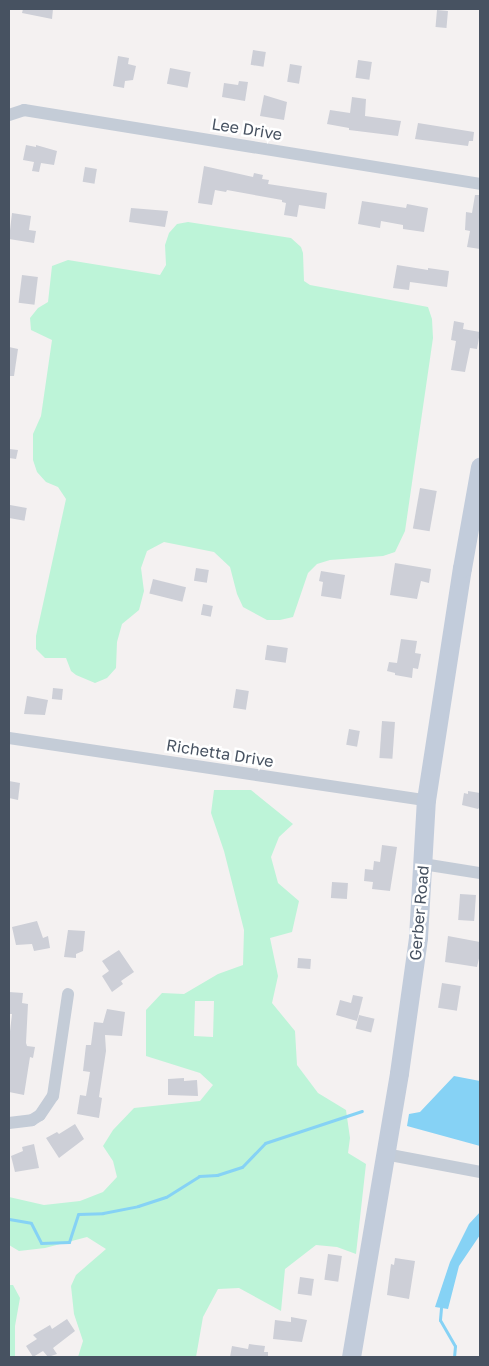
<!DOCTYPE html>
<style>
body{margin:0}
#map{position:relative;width:489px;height:1366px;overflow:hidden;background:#f4f1f1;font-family:"Golos Text",sans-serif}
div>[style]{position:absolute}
.green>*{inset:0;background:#bdf4d8}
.water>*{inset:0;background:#86d2f5}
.stream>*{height:3px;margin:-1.5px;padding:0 1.5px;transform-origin:1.5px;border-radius:1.5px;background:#86d2f5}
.building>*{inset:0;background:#cdcfd7;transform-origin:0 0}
.street>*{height:12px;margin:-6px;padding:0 6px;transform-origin:6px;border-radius:6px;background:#c4ccd7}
.secondary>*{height:19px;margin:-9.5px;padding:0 9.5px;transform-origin:9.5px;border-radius:9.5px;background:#c2ccdb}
span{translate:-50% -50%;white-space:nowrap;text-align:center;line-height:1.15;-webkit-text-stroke:5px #fff;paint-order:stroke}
.street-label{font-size:16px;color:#475261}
.frame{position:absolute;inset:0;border:10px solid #475261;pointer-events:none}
</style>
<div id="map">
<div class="green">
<i style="clip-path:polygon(188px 222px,291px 238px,301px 247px,303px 253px,304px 281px,310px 285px,428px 307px,432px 319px,433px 338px,405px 531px,395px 552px,383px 556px,330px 560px,317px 564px,308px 573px,293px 617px,280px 620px,267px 620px,243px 607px,237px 594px,230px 567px,214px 552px,164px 542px,147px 551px,141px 568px,144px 591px,139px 610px,122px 624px,117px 642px,116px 668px,107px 678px,95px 683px,76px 675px,71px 671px,66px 658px,45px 658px,36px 649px,36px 636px,66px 499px,58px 487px,46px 482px,37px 472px,33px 460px,33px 434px,41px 416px,52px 340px,31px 330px,30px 318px,38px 308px,48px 302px,52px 266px,68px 260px,160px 275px,166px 265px,165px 245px,169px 233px,177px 224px)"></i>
<i style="clip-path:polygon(evenodd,214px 790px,251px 790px,293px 824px,279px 837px,271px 857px,278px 883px,299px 901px,292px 932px,270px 938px,278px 976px,272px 1003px,295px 1031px,297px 1065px,318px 1093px,346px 1110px,350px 1138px,348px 1153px,366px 1164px,356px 1254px,337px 1247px,316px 1245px,285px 1269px,281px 1311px,239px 1288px,218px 1289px,203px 1317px,196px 1357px,78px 1357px,83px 1341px,74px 1314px,71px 1286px,76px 1275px,106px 1249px,87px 1237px,45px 1248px,19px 1251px,9px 1245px,9px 1197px,44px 1205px,80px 1201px,103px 1192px,117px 1177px,113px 1161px,103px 1146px,113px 1130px,134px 1108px,200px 1101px,213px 1085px,200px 1073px,146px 1056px,146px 1010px,162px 993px,184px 994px,218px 974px,243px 965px,244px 930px,224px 851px,211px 813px,214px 790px,195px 1001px,214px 1001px,213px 1037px,194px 1036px,195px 1001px)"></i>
<i style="clip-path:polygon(9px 1285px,13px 1285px,20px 1298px,15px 1326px,15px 1357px,9px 1357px)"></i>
</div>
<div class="water">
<i style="clip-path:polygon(454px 1076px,480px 1081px,480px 1146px,407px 1126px,409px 1114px,420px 1112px)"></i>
<i style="clip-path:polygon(480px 1212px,480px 1235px,459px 1266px,448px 1309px,435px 1307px,450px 1262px,469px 1224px)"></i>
</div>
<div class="stream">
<i style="left:9px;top:1219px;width:22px;rotate:10deg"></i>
<i style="left:31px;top:1223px;width:22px;rotate:63deg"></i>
<i style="left:41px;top:1243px;width:28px;rotate:-2deg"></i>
<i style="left:69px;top:1242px;width:29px;rotate:-72deg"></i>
<i style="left:78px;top:1214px;width:25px;rotate:-2deg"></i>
<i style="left:103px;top:1213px;width:36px;rotate:-11deg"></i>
<i style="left:138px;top:1206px;width:29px;rotate:-18deg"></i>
<i style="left:166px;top:1197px;width:39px;rotate:-32deg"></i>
<i style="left:199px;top:1176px;width:18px;rotate:-3deg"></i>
<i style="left:217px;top:1175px;width:26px;rotate:-18deg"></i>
<i style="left:242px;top:1167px;width:33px;rotate:-46deg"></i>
<i style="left:265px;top:1143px;width:102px;rotate:-18.3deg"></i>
<i style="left:441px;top:1308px;width:12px;rotate:95deg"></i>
<i style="left:440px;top:1320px;width:30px;rotate:60deg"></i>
<i style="left:455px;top:1346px;width:11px;rotate:95deg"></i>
</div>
<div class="building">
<i style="clip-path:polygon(23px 9px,53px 9px,52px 19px,22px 13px)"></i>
<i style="left:437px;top:10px;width:11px;height:17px;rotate:5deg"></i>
<i style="left:253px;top:50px;width:13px;height:15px;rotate:9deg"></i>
<i style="clip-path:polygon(118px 56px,129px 58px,128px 64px,136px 66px,133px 80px,125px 81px,124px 88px,113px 86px)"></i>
<i style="left:358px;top:60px;width:14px;height:18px;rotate:8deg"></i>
<i style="left:290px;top:64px;width:12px;height:18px;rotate:9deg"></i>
<i style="left:170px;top:68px;width:21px;height:16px;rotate:11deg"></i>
<i style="clip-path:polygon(239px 81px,248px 82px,245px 101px,222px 97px,224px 83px,238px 85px)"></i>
<i style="clip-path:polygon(264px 95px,287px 102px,284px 120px,260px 116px)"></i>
<i style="clip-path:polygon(352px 97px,366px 99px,365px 116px,401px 121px,398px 136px,349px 130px,349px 128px,327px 124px,330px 110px,350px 113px)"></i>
<i style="clip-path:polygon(418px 123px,474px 132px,473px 141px,469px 141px,468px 146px,415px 139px)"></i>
<i style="clip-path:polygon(26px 145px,36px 147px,36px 145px,57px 151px,54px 165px,41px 163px,39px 172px,32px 171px,34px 162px,23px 160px)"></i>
<i style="clip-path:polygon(204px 166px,253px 177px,254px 173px,263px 175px,262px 179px,269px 180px,268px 184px,327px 193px,325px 209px,299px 205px,297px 217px,284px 215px,286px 203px,282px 202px,282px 200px,227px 190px,226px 192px,215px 190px,212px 205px,198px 203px)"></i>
<i style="left:85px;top:167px;width:12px;height:15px;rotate:9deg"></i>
<i style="clip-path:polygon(475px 195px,480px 195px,480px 249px,467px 247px,470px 231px,465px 230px,466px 212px,472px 213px)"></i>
<i style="clip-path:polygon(362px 201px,406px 208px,407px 204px,428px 208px,424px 232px,403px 229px,403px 225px,381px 221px,380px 228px,358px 224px)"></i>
<i style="clip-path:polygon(131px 208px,168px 211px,165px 227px,129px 222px)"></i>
<i style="clip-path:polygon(12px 213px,31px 216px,29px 230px,36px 231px,34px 243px,9px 239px)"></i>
<i style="clip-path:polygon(397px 265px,428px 270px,428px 268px,449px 271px,447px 287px,410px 282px,409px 290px,393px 288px)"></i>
<i style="left:22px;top:275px;width:16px;height:28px;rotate:7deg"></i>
<i style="clip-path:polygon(454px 321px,464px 323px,463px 329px,480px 332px,477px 349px,470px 348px,465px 372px,451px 370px,456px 341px,451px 340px)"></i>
<i style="clip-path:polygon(9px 347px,18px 349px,14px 376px,9px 376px)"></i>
<i style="clip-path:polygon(9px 449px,18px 450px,16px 459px,9px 458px)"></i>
<i style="left:420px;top:488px;width:17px;height:41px;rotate:10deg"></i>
<i style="left:10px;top:505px;width:17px;height:13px;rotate:10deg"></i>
<i style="clip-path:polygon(395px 563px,431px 569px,429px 583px,421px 581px,417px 599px,390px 595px)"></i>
<i style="left:196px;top:568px;width:13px;height:13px;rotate:9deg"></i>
<i style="clip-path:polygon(321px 571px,345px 575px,341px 599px,321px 596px,323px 582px,319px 581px)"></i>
<i style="left:153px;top:579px;width:34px;height:15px;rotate:14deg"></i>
<i style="left:203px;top:604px;width:10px;height:11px;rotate:11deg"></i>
<i style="clip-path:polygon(401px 639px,417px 641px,415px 653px,421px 654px,418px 669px,413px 668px,412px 678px,395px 675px,395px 673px,387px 671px,389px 662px,397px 663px)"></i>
<i style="left:267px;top:645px;width:21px;height:15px;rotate:8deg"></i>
<i style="left:53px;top:688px;width:10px;height:11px;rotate:6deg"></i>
<i style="left:236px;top:689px;width:13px;height:19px;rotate:9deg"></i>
<i style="clip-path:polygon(27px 696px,48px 700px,45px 715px,24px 714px)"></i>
<i style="left:382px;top:721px;width:13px;height:37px;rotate:4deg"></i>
<i style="left:349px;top:729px;width:11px;height:16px;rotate:10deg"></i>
<i style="clip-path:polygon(9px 781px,20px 783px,18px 800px,9px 798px)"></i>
<i style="clip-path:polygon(468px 791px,480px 793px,480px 807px,478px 809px,462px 805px,464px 793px,468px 794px)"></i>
<i style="clip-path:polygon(382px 845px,397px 847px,390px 891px,372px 889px,373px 882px,364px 881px,365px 869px,373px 870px,374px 861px,380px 862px)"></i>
<i style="left:332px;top:882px;width:16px;height:16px;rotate:4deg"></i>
<i style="left:460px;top:894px;width:16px;height:26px;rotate:4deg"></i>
<i style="clip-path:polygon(37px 921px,43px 938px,48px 936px,50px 948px,34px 951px,32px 944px,16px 945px,12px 927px)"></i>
<i style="clip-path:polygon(68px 930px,85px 931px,83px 951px,76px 954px,76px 958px,64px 957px)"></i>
<i style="clip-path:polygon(448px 936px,480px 942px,480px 954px,477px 967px,445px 962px)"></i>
<i style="clip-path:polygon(119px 950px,134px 972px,121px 981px,123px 984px,112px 992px,102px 976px,109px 971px,102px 961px)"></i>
<i style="left:298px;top:958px;width:13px;height:10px;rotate:4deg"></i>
<i style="left:442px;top:983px;width:19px;height:25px;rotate:9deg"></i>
<i style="clip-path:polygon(9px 992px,23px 993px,22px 1003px,28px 1004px,26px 1043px,27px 1046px,35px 1047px,33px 1058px,30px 1057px,24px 1095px,9px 1092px,9px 1040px,12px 1014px,9px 1014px)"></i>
<i style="clip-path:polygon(353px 995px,363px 997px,357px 1021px,336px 1015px,340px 1000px,351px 1003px)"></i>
<i style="clip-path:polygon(107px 1009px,125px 1012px,122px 1036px,105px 1035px,106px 1051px,99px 1097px,102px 1098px,99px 1118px,77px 1114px,80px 1095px,86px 1096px,90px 1072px,83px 1071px,86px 1045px,91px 1045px,94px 1022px,103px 1023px)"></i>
<i style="left:359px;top:1015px;width:16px;height:14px;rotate:14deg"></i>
<i style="clip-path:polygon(184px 1078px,184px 1081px,197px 1080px,198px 1096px,168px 1095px,168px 1079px)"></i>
<i style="clip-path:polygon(75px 1124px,84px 1139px,59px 1158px,46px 1138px,57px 1132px,59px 1134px)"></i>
<i style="clip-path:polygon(34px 1144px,39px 1168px,15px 1172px,11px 1156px,23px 1151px,22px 1147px)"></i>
<i style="left:328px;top:1254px;width:14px;height:26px;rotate:8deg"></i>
<i style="clip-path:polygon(395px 1258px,415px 1261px,409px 1299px,387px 1295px,391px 1264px,394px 1265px)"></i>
<i style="left:300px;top:1277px;width:14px;height:17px;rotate:8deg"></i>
<i style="clip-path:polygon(291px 1317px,307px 1320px,302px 1342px,273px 1339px,275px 1320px,291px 1322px)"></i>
<i style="clip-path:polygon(67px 1319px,75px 1331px,53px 1348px,57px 1354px,48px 1357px,43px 1351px,33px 1357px,26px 1346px,37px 1339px,33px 1335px,50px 1325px,52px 1329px)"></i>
<i style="clip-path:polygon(249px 1344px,265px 1346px,264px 1352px,268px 1352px,268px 1357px,230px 1357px,232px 1346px,248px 1349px)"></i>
</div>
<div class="street">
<i style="left:9px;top:115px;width:16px;rotate:-18deg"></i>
<i style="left:24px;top:110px;width:462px;rotate:9.2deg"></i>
<i style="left:9px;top:738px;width:422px;rotate:8.5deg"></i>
<i style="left:423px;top:864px;width:58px;rotate:9deg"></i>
<i style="left:9px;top:1123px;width:23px;rotate:-7deg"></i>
<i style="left:32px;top:1120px;width:9px;rotate:-32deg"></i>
<i style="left:40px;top:1115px;width:23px;rotate:-56deg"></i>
<i style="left:53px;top:1096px;width:103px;rotate:-81.6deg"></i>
<i style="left:385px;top:1154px;width:97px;rotate:10.7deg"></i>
</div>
<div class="secondary">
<i style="left:351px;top:1357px;width:288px;rotate:-80.4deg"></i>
<i style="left:399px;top:1073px;width:137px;rotate:-82deg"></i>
<i style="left:418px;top:937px;width:137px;rotate:-86.7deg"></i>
<i style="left:426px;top:800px;width:235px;rotate:-81.2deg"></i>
<i style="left:462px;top:568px;width:103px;rotate:-79.9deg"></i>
</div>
<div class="street-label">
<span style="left:247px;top:129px;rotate:9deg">Lee Drive</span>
<span style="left:220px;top:753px;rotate:9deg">Richetta Drive</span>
<span style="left:419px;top:913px;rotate:-85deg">Gerber Road</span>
</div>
<div class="frame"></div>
</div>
